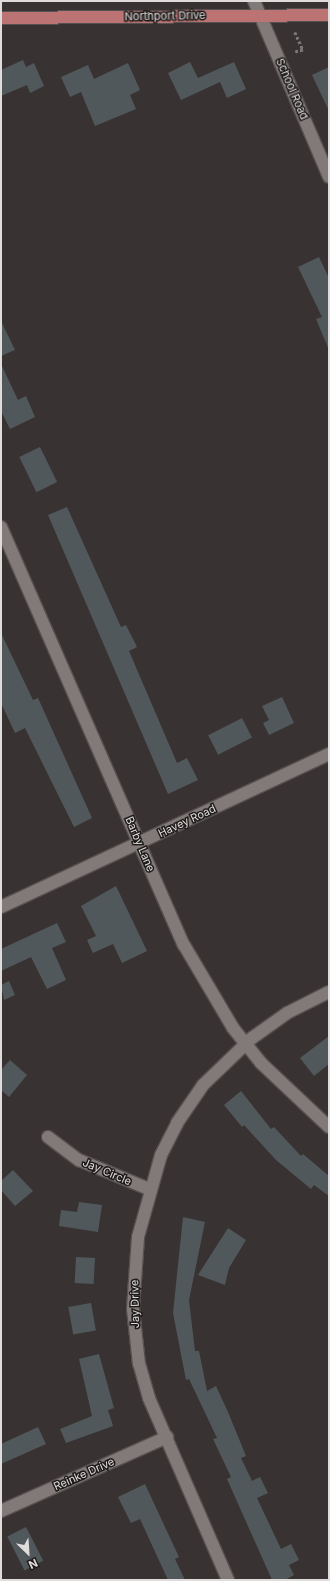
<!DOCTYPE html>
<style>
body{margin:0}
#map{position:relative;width:330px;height:1581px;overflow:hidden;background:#393232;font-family:Inter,sans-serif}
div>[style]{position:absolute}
.building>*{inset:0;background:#51585b;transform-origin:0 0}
.path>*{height:2.5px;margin-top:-1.25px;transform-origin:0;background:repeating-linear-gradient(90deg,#7d7676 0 3px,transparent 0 5px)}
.roads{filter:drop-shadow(1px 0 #565050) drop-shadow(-1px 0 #565050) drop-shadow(0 1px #565050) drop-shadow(0 -1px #565050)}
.street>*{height:12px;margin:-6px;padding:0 6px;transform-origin:6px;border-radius:6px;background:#827a79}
.primary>*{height:12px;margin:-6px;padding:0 6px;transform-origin:6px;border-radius:6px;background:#bb7373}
span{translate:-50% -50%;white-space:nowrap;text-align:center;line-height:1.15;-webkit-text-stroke:3px #1e1b1b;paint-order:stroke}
.street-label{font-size:11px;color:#e1dcdc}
.frame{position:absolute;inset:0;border:2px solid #e1dcdc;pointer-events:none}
.north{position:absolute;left:8px;top:1533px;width:40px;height:40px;-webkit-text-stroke:3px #1e1b1b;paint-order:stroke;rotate:155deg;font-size:11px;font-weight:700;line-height:16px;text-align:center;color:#e1dcdc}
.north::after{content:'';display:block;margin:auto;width:14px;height:18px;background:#e1dcdc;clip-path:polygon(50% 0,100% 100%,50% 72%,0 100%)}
</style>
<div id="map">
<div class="building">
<i style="clip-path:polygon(23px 60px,26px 67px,34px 63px,44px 86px,30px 93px,27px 85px,1px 96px,1px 70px)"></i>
<i style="clip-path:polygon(190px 62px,198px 78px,234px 62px,246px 89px,227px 98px,220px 82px,181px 100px,168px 73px)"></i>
<i style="clip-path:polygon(128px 63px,140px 90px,130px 95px,136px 109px,95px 126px,81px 92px,70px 97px,61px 77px,88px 65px,94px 79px)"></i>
<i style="clip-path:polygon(329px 67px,329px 111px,312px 75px)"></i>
<i style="clip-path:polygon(319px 257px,329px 278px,329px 350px,316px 319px,322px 317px,298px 267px)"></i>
<i style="clip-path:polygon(1px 321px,15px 350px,1px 356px)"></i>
<i style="clip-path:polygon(1px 364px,18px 400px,26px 396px,35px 417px,10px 429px,1px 411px)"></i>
<i style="left:40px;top:447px;width:39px;height:23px;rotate:64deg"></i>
<i style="clip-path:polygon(67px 507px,121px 627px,126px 625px,137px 647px,129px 651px,177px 763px,187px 758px,198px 780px,168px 794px,48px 515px)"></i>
<i style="clip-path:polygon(1px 633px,33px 700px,38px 698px,92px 818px,74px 827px,25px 728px,15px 733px,1px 703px)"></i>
<i style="clip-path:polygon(282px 697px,294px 723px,269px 735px,263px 723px,269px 720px,262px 706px)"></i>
<i style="left:242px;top:718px;width:22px;height:38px;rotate:63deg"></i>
<i style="clip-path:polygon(116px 886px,147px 951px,122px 963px,113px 944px,93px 953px,87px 940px,96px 936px,81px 906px)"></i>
<i style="clip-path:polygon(57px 923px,66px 942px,52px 948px,66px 980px,47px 989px,31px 957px,1px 971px,1px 949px)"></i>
<i style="clip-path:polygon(9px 981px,15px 995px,4px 1000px,1px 985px)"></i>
<i style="clip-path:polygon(329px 1036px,329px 1064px,314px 1076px,300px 1058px)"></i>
<i style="clip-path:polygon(10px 1060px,27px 1075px,9px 1097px,1px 1090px,1px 1070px)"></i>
<i style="clip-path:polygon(241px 1091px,271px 1129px,274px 1127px,301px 1156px,303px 1154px,329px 1176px,329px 1196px,314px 1185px,311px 1189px,276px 1160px,244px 1125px,242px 1127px,224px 1105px)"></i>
<i style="clip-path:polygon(13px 1170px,33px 1191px,15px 1206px,1px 1190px,1px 1181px)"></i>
<i style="clip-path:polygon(79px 1202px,102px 1205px,98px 1232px,59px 1226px,61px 1210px,77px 1212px)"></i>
<i style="clip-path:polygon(183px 1217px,205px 1222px,189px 1300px,195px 1351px,199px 1351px,207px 1391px,216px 1386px,228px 1412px,246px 1456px,241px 1458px,252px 1481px,260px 1477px,268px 1493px,257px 1498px,281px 1549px,291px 1544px,299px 1560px,289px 1565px,294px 1575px,285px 1580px,272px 1580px,227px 1479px,231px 1477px,213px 1439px,217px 1438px,189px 1379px,186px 1380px,173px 1313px)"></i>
<i style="clip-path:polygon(228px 1228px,246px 1240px,229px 1268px,225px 1285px,198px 1275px)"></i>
<i style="left:76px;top:1257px;width:19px;height:26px;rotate:3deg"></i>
<i style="left:91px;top:1303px;width:28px;height:23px;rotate:80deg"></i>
<i style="clip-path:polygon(99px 1354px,114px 1408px,108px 1410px,113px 1426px,66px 1443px,60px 1429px,92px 1416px,79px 1359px)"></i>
<i style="clip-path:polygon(38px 1427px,46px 1444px,1px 1464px,1px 1444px)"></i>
<i style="clip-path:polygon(145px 1484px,179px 1557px,175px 1559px,185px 1580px,168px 1580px,140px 1519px,131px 1523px,118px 1497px)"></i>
<i style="left:26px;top:1527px;width:38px;height:21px;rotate:63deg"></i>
</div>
<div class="path">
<i style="left:295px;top:32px;width:20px;rotate:66deg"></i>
<i style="left:303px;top:50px;width:8px;rotate:166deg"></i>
</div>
<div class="roads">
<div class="street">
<i style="left:254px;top:1px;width:191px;rotate:66.9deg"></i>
<i style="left:1px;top:527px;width:456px;rotate:66.4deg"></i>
<i style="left:184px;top:945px;width:96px;rotate:59.4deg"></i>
<i style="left:233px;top:1028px;width:45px;rotate:51.3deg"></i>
<i style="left:261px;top:1063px;width:93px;rotate:43.3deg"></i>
<i style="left:1px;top:907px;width:362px;rotate:-25deg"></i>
<i style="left:48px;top:1137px;width:39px;rotate:37deg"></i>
<i style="left:79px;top:1160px;width:76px;rotate:22.5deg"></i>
<i style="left:1px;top:1511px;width:182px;rotate:-24deg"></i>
<i style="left:228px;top:1580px;width:198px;rotate:-113.5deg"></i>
<i style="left:149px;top:1398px;width:35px;rotate:-106deg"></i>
<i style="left:139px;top:1364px;width:55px;rotate:-96.2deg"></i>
<i style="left:133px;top:1309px;width:72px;rotate:-86deg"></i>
<i style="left:138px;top:1237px;width:85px;rotate:-74.3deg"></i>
<i style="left:161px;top:1155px;width:36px;rotate:-63deg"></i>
<i style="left:177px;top:1123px;width:46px;rotate:-55.6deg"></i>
<i style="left:203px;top:1085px;width:68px;rotate:-43.8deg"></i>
<i style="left:252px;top:1038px;width:43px;rotate:-35.5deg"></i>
<i style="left:287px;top:1013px;width:47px;rotate:-26.6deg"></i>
</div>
<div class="primary">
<i style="left:1px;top:18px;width:328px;rotate:-0.5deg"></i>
</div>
</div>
<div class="street-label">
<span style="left:165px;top:16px;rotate:-1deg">Northport Drive</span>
<span style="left:292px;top:89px;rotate:67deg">School Road</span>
<span style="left:187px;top:821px;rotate:-25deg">Havey Road</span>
<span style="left:140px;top:844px;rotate:67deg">Barby Lane</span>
<span style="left:107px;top:1172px;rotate:23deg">Jay Circle</span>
<span style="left:135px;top:1304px;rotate:-91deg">Jay Drive</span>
<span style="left:84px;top:1474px;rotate:-24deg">Reinke Drive</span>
</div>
<div class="frame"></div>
<div class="north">N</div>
</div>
